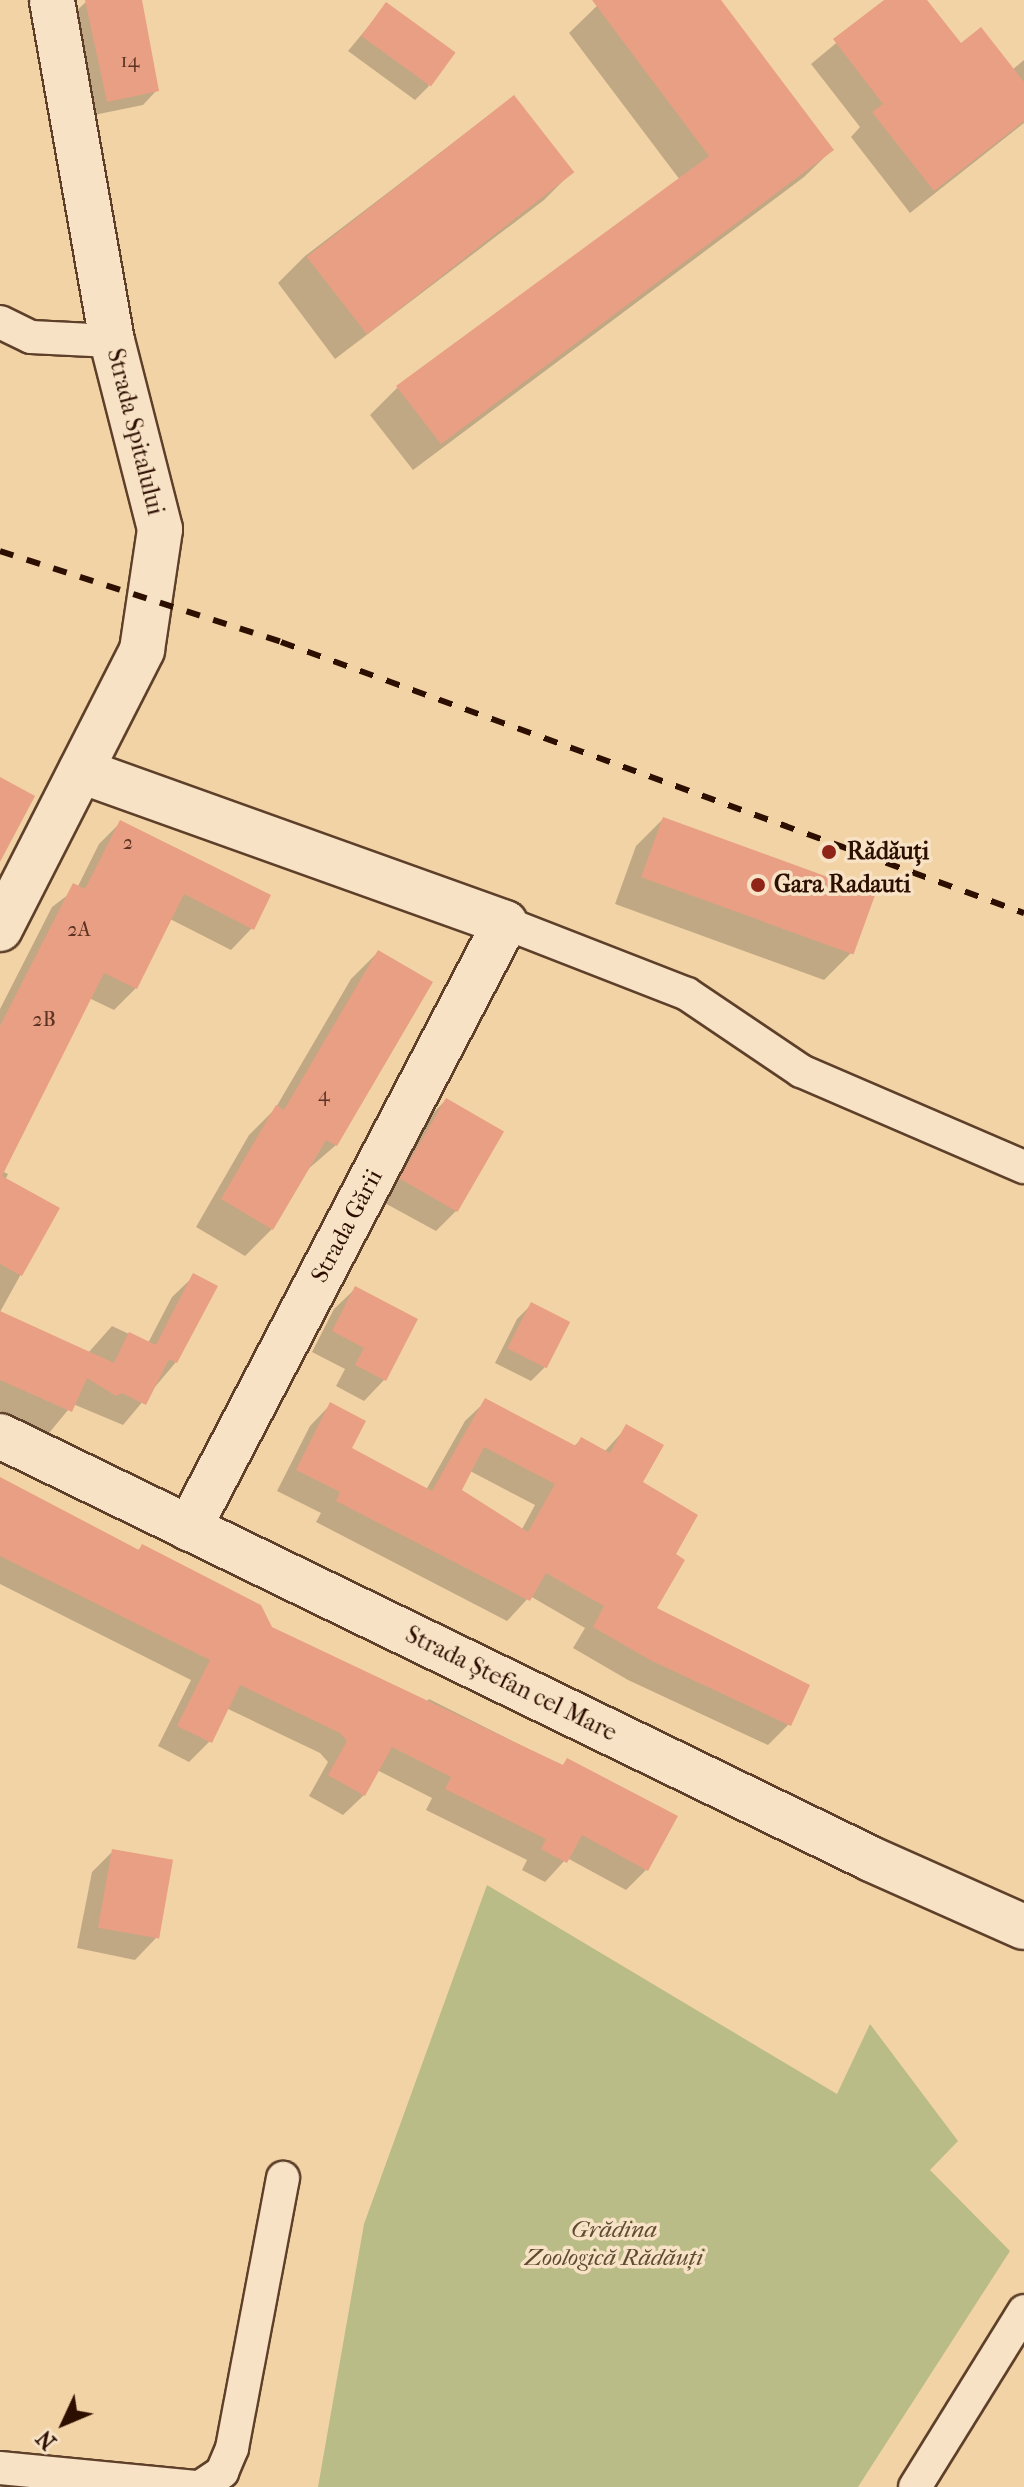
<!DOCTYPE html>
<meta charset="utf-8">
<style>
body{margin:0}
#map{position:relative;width:1024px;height:2487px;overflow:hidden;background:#f2d3a6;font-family:"IM FELL French Canon",serif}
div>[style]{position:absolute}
.green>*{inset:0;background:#babc87}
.shadow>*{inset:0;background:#0003}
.building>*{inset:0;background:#e99f84;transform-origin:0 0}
.roads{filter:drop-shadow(2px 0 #5e402a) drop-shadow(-2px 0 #5e402a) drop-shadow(0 2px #5e402a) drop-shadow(0 -2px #5e402a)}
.street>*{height:32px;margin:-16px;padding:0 16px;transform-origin:16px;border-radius:16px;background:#f7e2c5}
.secondary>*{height:44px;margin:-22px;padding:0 22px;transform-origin:22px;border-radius:22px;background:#f7e2c5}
.rail>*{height:6px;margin-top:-3px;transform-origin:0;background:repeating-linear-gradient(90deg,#2d0f01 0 14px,transparent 0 28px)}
.dots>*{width:22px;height:22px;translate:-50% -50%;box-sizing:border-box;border:4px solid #f7e2c5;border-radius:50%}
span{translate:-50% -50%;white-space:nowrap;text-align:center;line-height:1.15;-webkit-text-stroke:7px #f7e2c5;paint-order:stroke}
.number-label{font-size:20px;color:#5c3322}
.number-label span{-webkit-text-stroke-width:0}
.street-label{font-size:24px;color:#2d0f01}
.poi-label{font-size:24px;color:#2d0f01;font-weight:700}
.left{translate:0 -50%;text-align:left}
.park-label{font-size:24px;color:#5e4c30;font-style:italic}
.north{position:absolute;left:24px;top:2383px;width:80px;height:80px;-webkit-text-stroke:6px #f7e2c5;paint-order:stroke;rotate:226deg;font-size:22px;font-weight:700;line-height:32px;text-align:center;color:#2d0f01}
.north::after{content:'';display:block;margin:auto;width:28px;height:36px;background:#2d0f01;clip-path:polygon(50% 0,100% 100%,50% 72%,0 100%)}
</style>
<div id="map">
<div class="green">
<i style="clip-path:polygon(487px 1885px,837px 2094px,870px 2024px,958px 2141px,930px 2170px,1010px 2251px,858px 2487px,318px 2487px,364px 2224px)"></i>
</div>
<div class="shadow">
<i style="clip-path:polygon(88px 0,140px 0,157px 90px,143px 105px,94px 115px,72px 15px)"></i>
<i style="clip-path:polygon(603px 0,719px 0,832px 150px,804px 177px,413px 470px,370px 415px,397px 388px,680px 180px,569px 33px)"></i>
<i style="clip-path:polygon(888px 0,925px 0,960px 46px,1012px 70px,1024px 60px,1024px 123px,910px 213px,851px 137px,860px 127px,811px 64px)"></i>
<i style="clip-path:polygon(386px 5px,429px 86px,415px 100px,348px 51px)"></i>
<i style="clip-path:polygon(513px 97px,571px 173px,544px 200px,335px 359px,278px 283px,305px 256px)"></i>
<i style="clip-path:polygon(663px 819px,851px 953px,824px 980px,615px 904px,636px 846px)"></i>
<i style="clip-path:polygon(120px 823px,252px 928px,231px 950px,170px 919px,136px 988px,114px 1010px,89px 998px,2px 1171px,8px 1174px,5px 1180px,57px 1209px,0 1312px,0 1009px,52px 907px,77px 888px,99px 844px)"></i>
<i style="clip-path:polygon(378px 952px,336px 1145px,306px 1171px,272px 1229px,245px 1256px,196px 1227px,249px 1135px,275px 1109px,351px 979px)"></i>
<i style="clip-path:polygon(446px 1100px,457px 1210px,436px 1231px,381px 1201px,425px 1121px)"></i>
<i style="clip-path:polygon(194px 1276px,176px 1362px,123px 1425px,73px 1404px,49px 1433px,0 1411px,0 1313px,88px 1353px,112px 1326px,148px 1343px,172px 1297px)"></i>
<i style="clip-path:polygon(355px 1289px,384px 1380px,364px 1401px,336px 1386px,345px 1369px,312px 1352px,334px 1309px)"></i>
<i style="clip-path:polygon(531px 1305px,545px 1367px,531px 1381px,495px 1363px,517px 1319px)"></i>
<i style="clip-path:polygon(evenodd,486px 1401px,573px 1447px,582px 1439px,604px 1452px,627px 1427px,640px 1483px,673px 1555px,655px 1609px,789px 1724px,768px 1745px,628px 1680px,573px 1648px,585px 1628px,530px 1596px,507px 1621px,316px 1522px,321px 1513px,277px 1491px,310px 1426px,330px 1405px,350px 1449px,426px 1490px,465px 1421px,486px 1401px,470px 1471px,535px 1505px,521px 1531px,460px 1491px,470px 1471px)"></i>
<i style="clip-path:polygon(0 1482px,137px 1551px,142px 1546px,271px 1628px,424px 1704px,429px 1699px,562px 1766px,567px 1760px,646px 1870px,626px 1890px,567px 1858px,545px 1882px,522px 1870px,527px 1860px,426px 1810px,432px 1798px,377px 1770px,364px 1795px,343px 1815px,309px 1796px,328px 1762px,320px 1753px,226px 1708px,210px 1741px,189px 1762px,158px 1746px,191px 1680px,0 1584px)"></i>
<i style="clip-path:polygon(113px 1851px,156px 1938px,135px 1960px,77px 1948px,92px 1872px)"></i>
</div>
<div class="building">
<i style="clip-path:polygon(85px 0,142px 0,159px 91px,107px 102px)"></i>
<i style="clip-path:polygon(592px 0,721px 0,834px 150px,441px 444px,396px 386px,709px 156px)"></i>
<i style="clip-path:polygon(884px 0,927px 0,961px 43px,981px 27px,1024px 82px,1024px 121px,934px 191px,872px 112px,883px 104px,833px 39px)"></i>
<i style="left:386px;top:2px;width:86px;height:42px;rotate:36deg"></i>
<i style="left:514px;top:95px;width:98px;height:263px;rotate:52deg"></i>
<i style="clip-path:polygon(0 777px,35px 796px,0 862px)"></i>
<i style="left:663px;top:817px;width:226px;height:64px;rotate:20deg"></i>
<i style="clip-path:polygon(120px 820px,271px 895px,254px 930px,184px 894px,137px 989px,104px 973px,2px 1176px,60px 1208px,22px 1276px,0 1264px,0 1026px,73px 883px,85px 889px)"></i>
<i style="clip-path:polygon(378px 950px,433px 982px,337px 1146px,326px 1140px,273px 1230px,221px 1199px,276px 1105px,284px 1110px)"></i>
<i style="left:446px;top:1098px;width:67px;height:93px;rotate:30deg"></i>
<i style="clip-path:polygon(193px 1273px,218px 1286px,177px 1363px,169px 1359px,146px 1405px,122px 1393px,116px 1396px,87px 1378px,72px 1412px,0 1380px,0 1311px,114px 1363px,129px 1332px,156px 1345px)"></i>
<i style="clip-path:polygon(355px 1286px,418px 1319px,386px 1381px,355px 1365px,364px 1348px,332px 1331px)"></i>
<i style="left:531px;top:1302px;width:44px;height:52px;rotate:27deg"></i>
<i style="clip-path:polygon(evenodd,485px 1398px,576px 1446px,581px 1437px,610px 1453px,626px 1424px,664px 1445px,643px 1482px,698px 1515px,676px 1554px,685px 1560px,657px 1608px,810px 1685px,791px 1726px,650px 1660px,593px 1627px,604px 1606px,546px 1573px,530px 1601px,336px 1501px,340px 1492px,296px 1470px,330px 1402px,366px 1421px,352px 1448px,432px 1491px,485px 1398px,484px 1447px,555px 1484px,528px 1532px,462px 1490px,484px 1447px)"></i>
<i style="clip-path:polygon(0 1477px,139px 1550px,142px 1544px,261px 1605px,272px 1627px,563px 1765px,567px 1758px,678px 1816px,648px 1871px,582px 1835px,567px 1863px,541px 1849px,546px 1839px,445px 1789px,451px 1777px,392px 1747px,365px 1796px,328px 1775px,347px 1741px,340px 1733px,240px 1685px,212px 1743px,177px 1726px,210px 1660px,0 1556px)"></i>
<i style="left:112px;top:1849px;width:62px;height:80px;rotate:10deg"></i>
</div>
<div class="roads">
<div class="street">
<i style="left:0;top:322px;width:34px;rotate:26deg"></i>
<i style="left:31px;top:337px;width:81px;rotate:2.8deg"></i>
<i style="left:505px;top:923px;width:195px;rotate:21.3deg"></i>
<i style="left:687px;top:994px;width:138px;rotate:34deg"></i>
<i style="left:801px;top:1071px;width:243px;rotate:23.3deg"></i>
<i style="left:0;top:2468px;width:199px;rotate:5.5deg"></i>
<i style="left:200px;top:2487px;width:27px;rotate:-34deg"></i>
<i style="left:222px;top:2472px;width:26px;rotate:-67deg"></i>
<i style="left:232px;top:2448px;width:275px;rotate:-79.3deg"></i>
<i style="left:915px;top:2487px;width:207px;rotate:-58.2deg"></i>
</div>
<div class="secondary">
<i style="left:81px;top:771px;width:450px;rotate:19.7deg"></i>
<i style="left:505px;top:923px;width:683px;rotate:117.58deg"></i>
<i style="left:0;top:929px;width:313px;rotate:-63deg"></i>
<i style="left:142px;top:650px;width:122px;rotate:-81.5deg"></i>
<i style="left:160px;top:529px;width:194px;rotate:-104.3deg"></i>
<i style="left:112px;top:341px;width:346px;rotate:-100deg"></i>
<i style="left:0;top:1436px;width:968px;rotate:25.9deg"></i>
<i style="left:871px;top:1859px;width:167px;rotate:24deg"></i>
</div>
</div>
<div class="rail">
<i style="left:0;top:551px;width:295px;rotate:17.9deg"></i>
<i style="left:281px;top:642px;width:791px;rotate:20.04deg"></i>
</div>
<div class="dots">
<i style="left:829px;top:852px;background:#8f2418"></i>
<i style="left:758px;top:885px;background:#8f2418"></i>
</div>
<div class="number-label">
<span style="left:130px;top:60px">14</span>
<span style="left:128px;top:842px">2</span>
<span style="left:79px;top:929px">2A</span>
<span style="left:44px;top:1019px">2B</span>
<span style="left:324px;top:1094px">4</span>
</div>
<div class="street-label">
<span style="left:135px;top:432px;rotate:76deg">Strada Spitalului</span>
<span style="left:347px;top:1226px;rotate:-62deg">Strada Gării</span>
<span style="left:511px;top:1684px;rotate:26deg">Strada Ștefan cel Mare</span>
</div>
<div class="poi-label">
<span class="left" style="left:847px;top:852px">Rădăuți</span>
<span class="left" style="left:774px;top:885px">Gara Radauti</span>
</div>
<div class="park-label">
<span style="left:614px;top:2244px">Grădina<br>Zoologică Rădăuți</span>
</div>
<div class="north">N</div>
</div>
